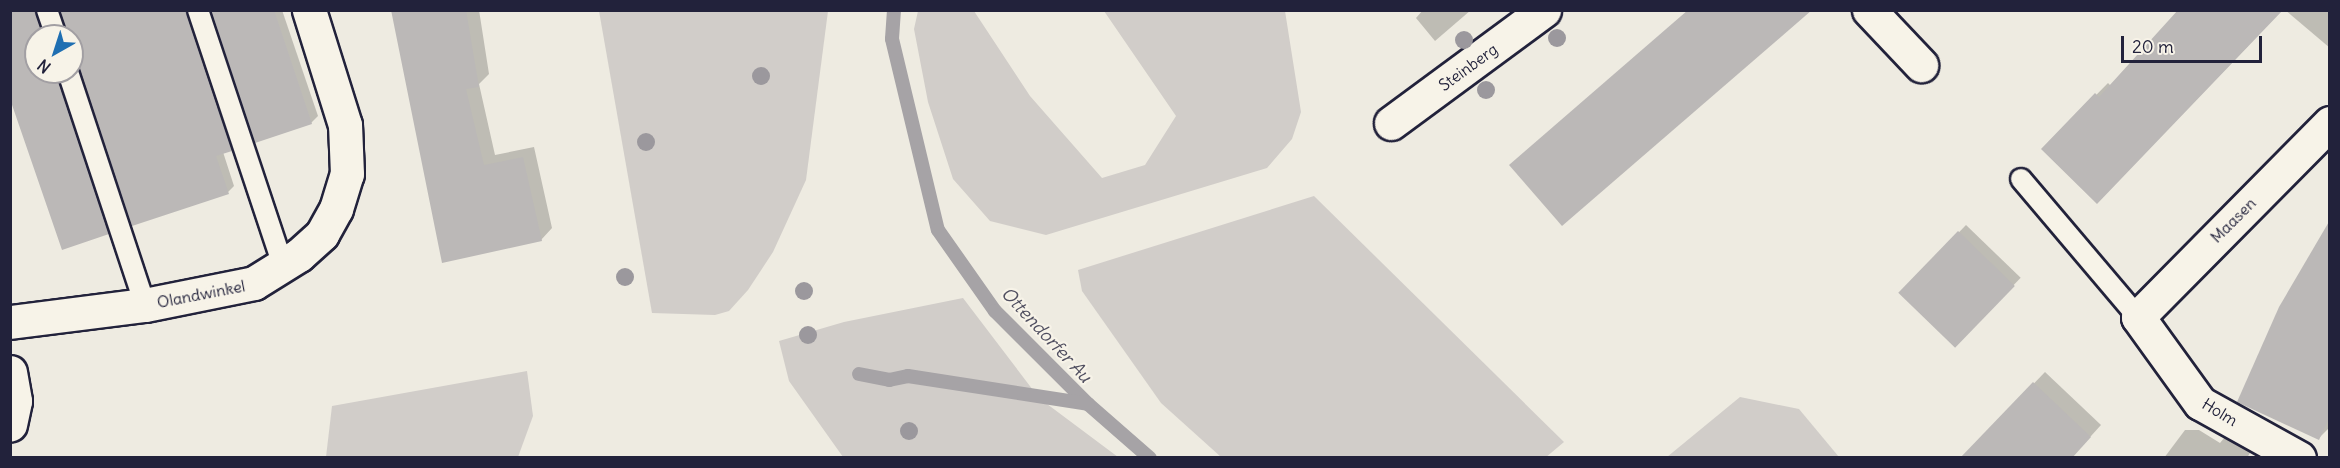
<!DOCTYPE html>
<style>
body{margin:0}
#map{position:relative;width:2340px;height:468px;overflow:hidden;background:#eeebe1;font-family:Delius,sans-serif}
div>[style]{position:absolute}
.green>*{inset:0;background:#d1cdc9}
.shadow>*{inset:0;background:#0003;transform-origin:0 0}
.stream>*{height:14px;margin:-7px;padding:0 7px;transform-origin:7px;border-radius:7px;background:#a6a3a6}
.building>*{inset:0;background:#bbb8b7;transform-origin:0 0}
.roads{filter:drop-shadow(2px 0 #22223b) drop-shadow(-2px 0 #22223b) drop-shadow(0 2px #22223b) drop-shadow(0 -2px #22223b)}
.service>*{height:20px;margin:-10px;padding:0 10px;transform-origin:10px;border-radius:10px;background:#f7f3e8}
.minor>*{height:33px;margin:-16.5px;padding:0 16.5px;transform-origin:16.5px;border-radius:16.5px;background:#f7f3e8}
.trees>*{width:18px;height:18px;margin:-9px;border-radius:50%;background:#9b989d}
span{translate:-50% -50%;white-space:nowrap;text-align:center;line-height:1.15;-webkit-text-stroke:4.5px #f7f3e8;paint-order:stroke}
.street-label{font-size:16px;color:#22223b}
.water-label{font-size:18px;color:#504f60;font-style:italic}
.frame{position:absolute;inset:0;border:12px solid #22223b;pointer-events:none}
.north{position:absolute;left:24px;top:24px;width:60px;height:60px;box-sizing:border-box;background:#f7f3e8;border:2px solid #a29fa3;border-radius:50%;rotate:219deg;font-size:16px;font-weight:700;line-height:24px;text-align:center;color:#22223b}
.north::after{content:'';display:block;margin:auto;width:21px;height:27px;background:#1f6fb2;clip-path:polygon(50% 0,100% 100%,50% 72%,0 100%)}
.scale{position:absolute;left:2121px;top:36px;width:141px;height:27px;box-sizing:border-box;border:3px solid #22223b;border-top:0;padding-left:8px;font-size:18px;line-height:21px;white-space:nowrap;color:#22223b;-webkit-text-stroke:4px #f7f3e8;paint-order:stroke}
</style>
<div id="map">
<div class="green">
<i style="clip-path:polygon(599px 11px,828px 11px,806px 180px,773px 252px,748px 290px,729px 311px,715px 315px,652px 313px)"></i>
<i style="clip-path:polygon(918px 11px,974px 11px,1030px 96px,1102px 178px,1145px 165px,1176px 116px,1104px 11px,1285px 11px,1301px 112px,1292px 139px,1267px 168px,1046px 235px,990px 221px,953px 179px,928px 102px,914px 29px)"></i>
<i style="clip-path:polygon(1314px 196px,1564px 442px,1545px 458px,1221px 457px,1161px 403px,1082px 291px,1078px 270px)"></i>
<i style="clip-path:polygon(963px 298px,1039px 398px,1118px 457px,843px 457px,789px 381px,779px 341px,844px 322px)"></i>
<i style="clip-path:polygon(527px 371px,533px 416px,518px 457px,326px 457px,332px 406px)"></i>
<i style="clip-path:polygon(1740px 397px,1799px 409px,1839px 457px,1667px 457px)"></i>
</div>
<div class="shadow">
<i style="clip-path:polygon(10px 10px,44px 10px,54px 36px,36px 36px,36px 72px,64px 72px,115px 226px,108px 233px,10px 94px)"></i>
<i style="clip-path:polygon(61px 10px,194px 10px,238px 143px,223px 152px,234px 186px,228px 192px,72px 59px,72px 36px,68px 36px)"></i>
<i style="clip-path:polygon(212px 10px,282px 10px,318px 116px,311px 123px)"></i>
<i style="clip-path:polygon(392px 10px,479px 10px,489px 74px,479px 84px,495px 155px,534px 147px,552px 228px,541px 240px,443px 261px)"></i>
<i style="clip-path:polygon(1471px 10px,1435px 41px,1416px 18px,1423px 10px)"></i>
<i style="clip-path:polygon(2210px 10px,2248px 46px,2097px 202px,2043px 149px,2108px 83px,2111px 86px)"></i>
<i style="clip-path:polygon(2285px 10px,2330px 10px,2330px 48px)"></i>
<i style="clip-path:polygon(2330px 222px,2330px 427px,2319px 438px)"></i>
<i style="left:1966px;top:225px;width:76px;height:94px;rotate:44deg"></i>
<i style="clip-path:polygon(2045px 372px,2101px 425px,2071px 458px,1979px 441px)"></i>
<i style="clip-path:polygon(2234px 426px,2258px 439px,2247px 458px,2164px 458px,2185px 430px,2199px 430px,2220px 443px)"></i>
</div>
<div class="stream">
<i style="left:894px;top:10px;width:29px;rotate:94deg"></i>
<i style="left:892px;top:39px;width:196px;rotate:76.5deg"></i>
<i style="left:938px;top:230px;width:99px;rotate:54.9deg"></i>
<i style="left:995px;top:311px;width:132px;rotate:45deg"></i>
<i style="left:1088px;top:404px;width:82px;rotate:41.1deg"></i>
<i style="left:859px;top:374px;width:31px;rotate:11deg"></i>
<i style="left:889px;top:380px;width:19px;rotate:-12deg"></i>
<i style="left:908px;top:376px;width:182px;rotate:8.8deg"></i>
</div>
<div class="building">
<i style="clip-path:polygon(10px 10px,35px 10px,43px 36px,36px 36px,36px 72px,56px 72px,109px 234px,62px 250px,10px 99px)"></i>
<i style="clip-path:polygon(60px 10px,186px 10px,232px 151px,216px 156px,229px 194px,132px 226px,79px 68px,72px 61px,72px 36px,68px 36px)"></i>
<i style="clip-path:polygon(211px 10px,274px 10px,312px 124px,255px 143px)"></i>
<i style="clip-path:polygon(391px 10px,466px 10px,479px 87px,466px 89px,484px 165px,523px 157px,542px 241px,442px 263px)"></i>
<i style="clip-path:polygon(1688px 10px,1812px 10px,1562px 226px,1509px 165px)"></i>
<i style="clip-path:polygon(2178px 10px,2283px 10px,2097px 204px,2041px 149px,2095px 93px,2099px 97px)"></i>
<i style="clip-path:polygon(2330px 220px,2330px 416px,2319px 440px,2237px 402px,2279px 307px)"></i>
<i style="left:1958px;top:231px;width:79px;height:86px;rotate:44deg"></i>
<i style="clip-path:polygon(2033px 382px,2091px 437px,2072px 458px,1960px 458px)"></i>
</div>
<div class="roads">
<div class="service">
<i style="left:47px;top:10px;width:28px;rotate:71deg"></i>
<i style="left:198px;top:10px;width:270px;rotate:71.6deg"></i>
<i style="left:68px;top:72px;width:245px;rotate:71.7deg"></i>
<i style="left:2021px;top:179px;width:181px;rotate:49.7deg"></i>
</div>
<div class="minor">
<i style="left:1869px;top:10px;width:76px;rotate:46.6deg"></i>
<i style="left:1391px;top:123px;width:190px;rotate:-36.4deg"></i>
<i style="left:10px;top:322px;width:136px;rotate:-7.2deg"></i>
<i style="left:145px;top:305px;width:111px;rotate:-11.4deg"></i>
<i style="left:254px;top:283px;width:53px;rotate:-31.9deg"></i>
<i style="left:299px;top:255px;width:31px;rotate:-42deg"></i>
<i style="left:322px;top:234px;width:29px;rotate:-61deg"></i>
<i style="left:336px;top:209px;width:37px;rotate:-73deg"></i>
<i style="left:347px;top:174px;width:49px;rotate:-92.3deg"></i>
<i style="left:345px;top:125px;width:121px;rotate:-107.4deg"></i>
<i style="left:10px;top:372px;width:29px;rotate:80deg"></i>
<i style="left:15px;top:401px;width:24px;rotate:102deg"></i>
<i style="left:2299px;top:458px;width:113px;rotate:-150.9deg"></i>
<i style="left:2200px;top:403px;width:106px;rotate:-125.8deg"></i>
<i style="left:2138px;top:317px;width:273px;rotate:-45.3deg"></i>
</div>
</div>
<div class="trees">
<i style="left:1557px;top:38px"></i>
<i style="left:1464px;top:40px"></i>
<i style="left:761px;top:76px"></i>
<i style="left:1486px;top:90px"></i>
<i style="left:646px;top:142px"></i>
<i style="left:625px;top:277px"></i>
<i style="left:804px;top:291px"></i>
<i style="left:808px;top:335px"></i>
<i style="left:909px;top:431px"></i>
</div>
<div class="street-label">
<span style="left:1468px;top:67px;rotate:-36deg">Steinberg</span>
<span style="left:2233px;top:220px;rotate:-45deg">Maasen</span>
<span style="left:201px;top:294px;rotate:-11deg">Olandwinkel</span>
<span style="left:2220px;top:412px;rotate:31deg">Holm</span>
</div>
<div class="water-label">
<span style="left:1046px;top:335px;rotate:47deg">Ottendorfer Au</span>
</div>
<div class="frame"></div>
<div class="north">N</div>
<div class="scale">20 m</div>
</div>
